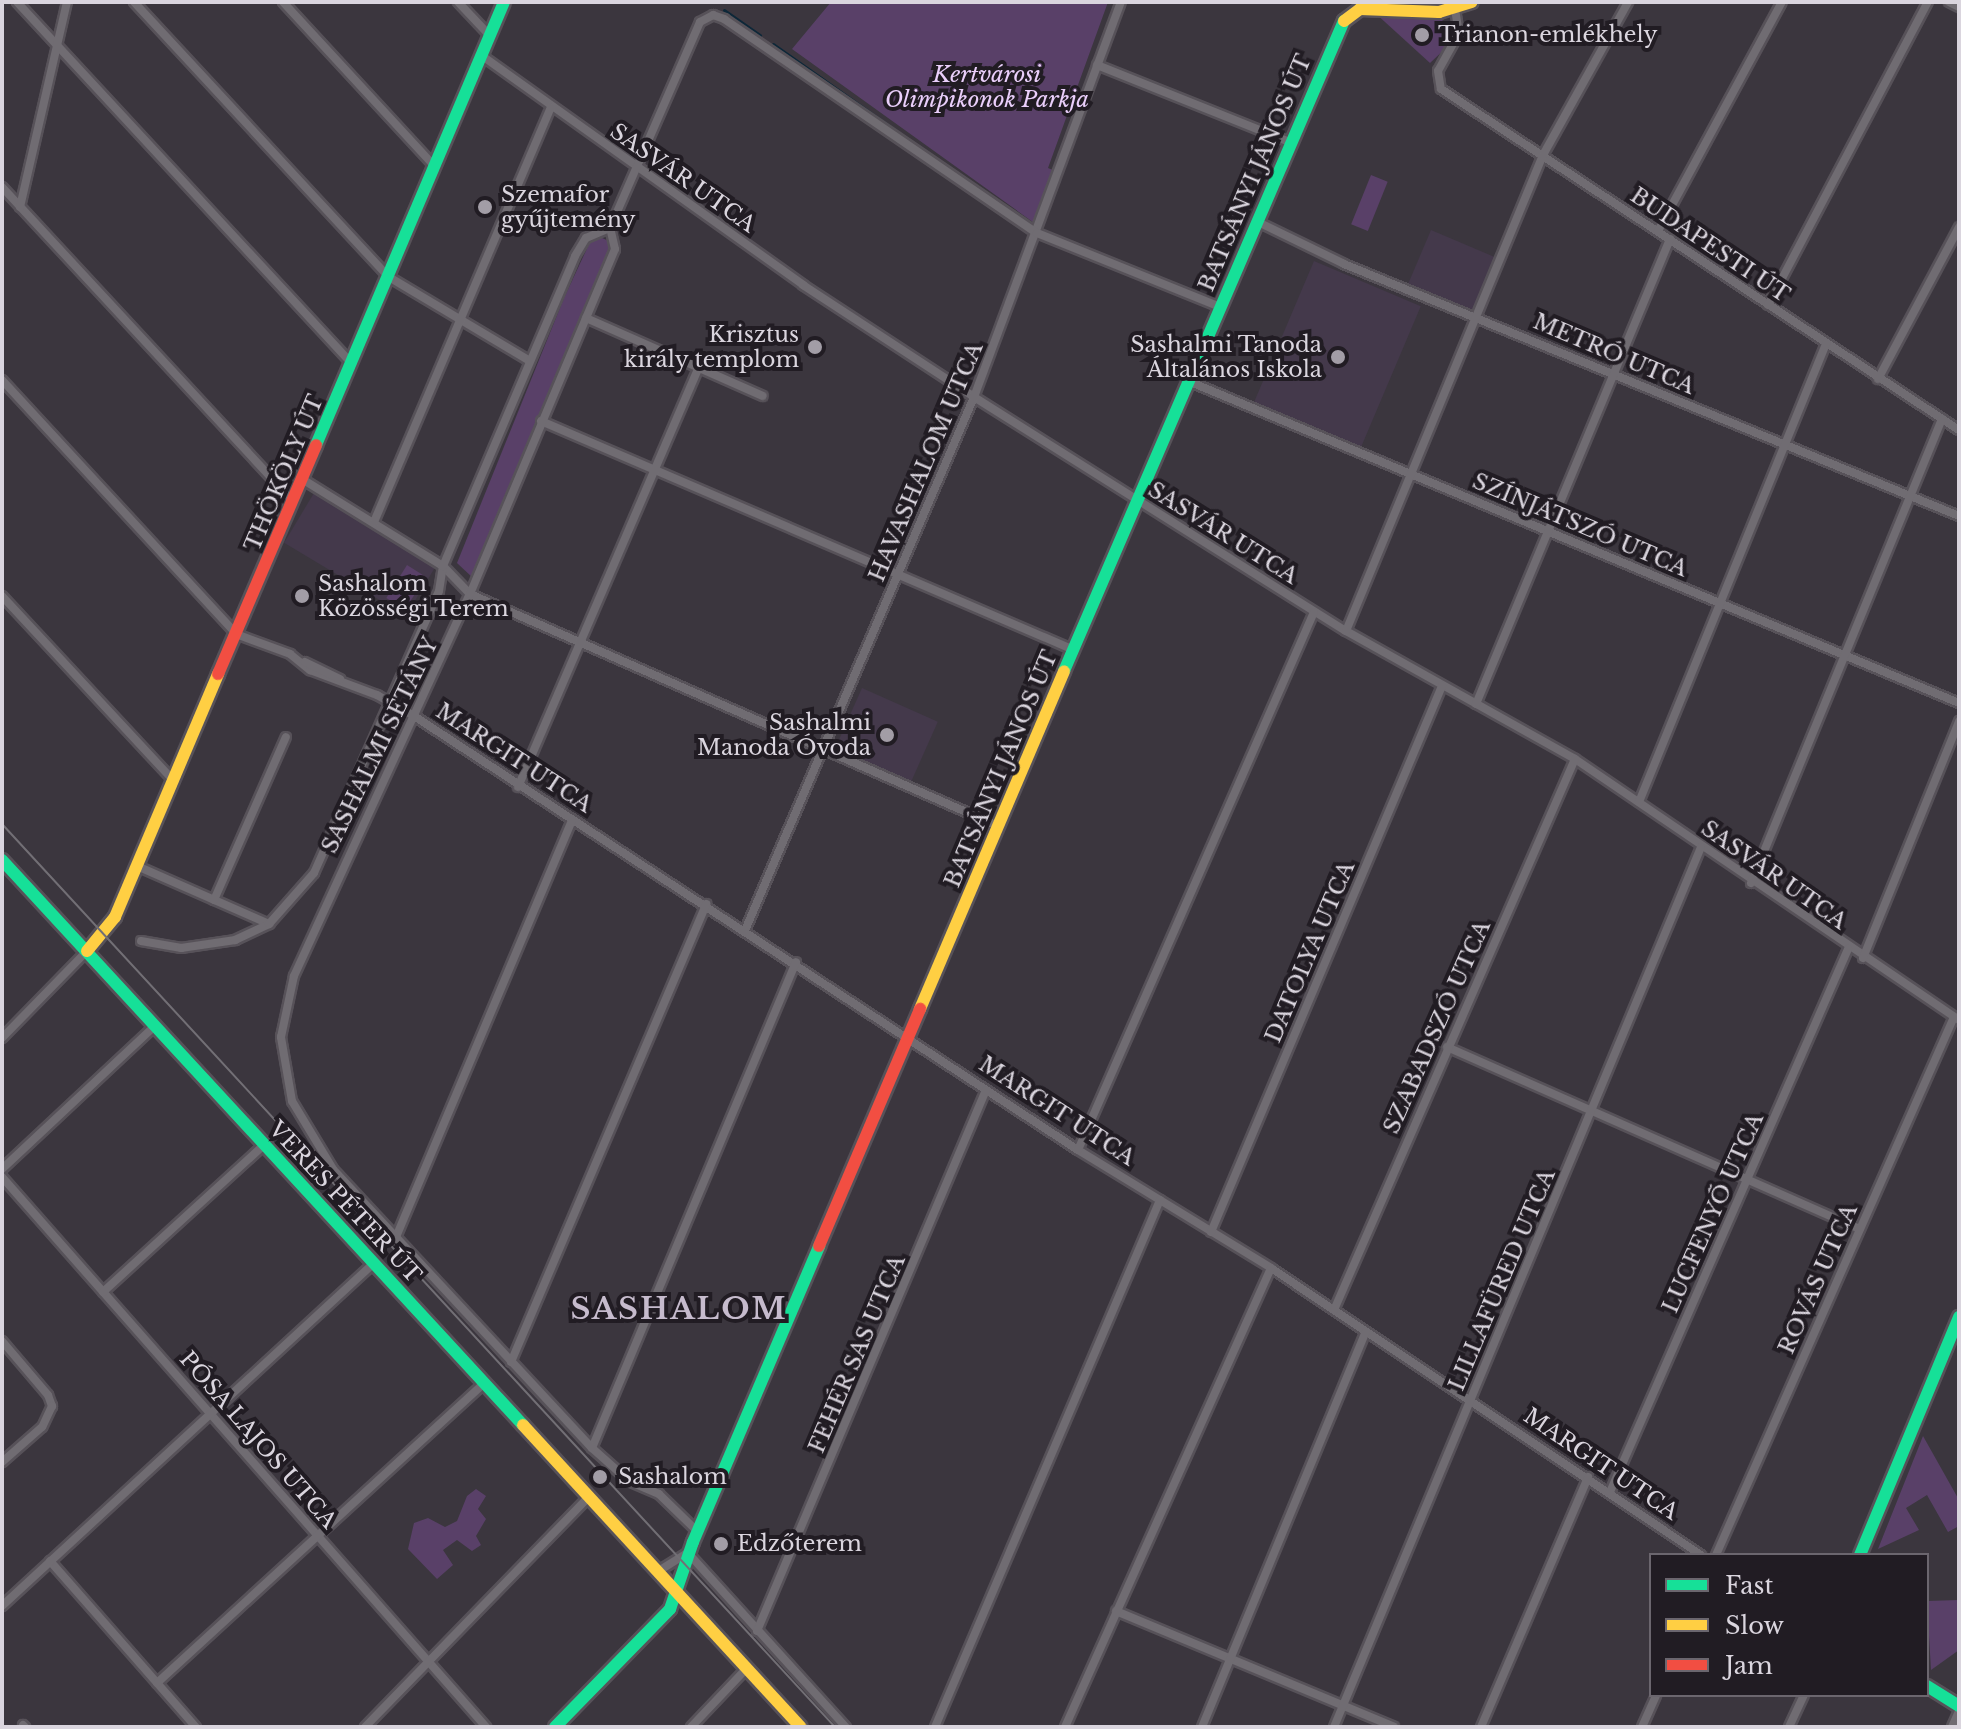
<!DOCTYPE html>
<meta charset="utf-8">
<style>
body{margin:0}
#map{position:relative;width:1961px;height:1729px;overflow:hidden;background:#3b363e;font-family:"Libre Baskerville",serif}
div>[style]{position:absolute}
.built>*{inset:0;background:#44394b;transform-origin:0 0}
.green>*{inset:0;background:#594068;transform-origin:0 0}
.stream>*{height:3px;margin:-1.5px;padding:0 1.5px;transform-origin:1.5px;border-radius:1.5px;background:#0d2738}
.roads{filter:drop-shadow(2px 0 #575259) drop-shadow(-2px 0 #575259) drop-shadow(0 2px #575259) drop-shadow(0 -2px #575259)}
.street>*{height:8px;margin:-4px;padding:0 4px;transform-origin:4px;border-radius:4px;background:#706c72}
.fast>*{height:12px;margin:-6px;padding:0 6px;transform-origin:6px;border-radius:6px;background:#16e098}
.slow>*{height:12px;margin:-6px;padding:0 6px;transform-origin:6px;border-radius:6px;background:#ffcf43}
.jam>*{height:12px;margin:-6px;padding:0 6px;transform-origin:6px;border-radius:6px;background:#f24e42}
.tram>*{height:2px;margin:-1px;padding:0 1px;transform-origin:1px;border-radius:1px;background:#726f75}
.dots>*{width:22px;height:22px;translate:-50% -50%;box-sizing:border-box;border:4px solid #211c23;border-radius:50%}
span{translate:-50% -50%;white-space:nowrap;text-align:center;line-height:1.15;-webkit-text-stroke:8px #211c23;paint-order:stroke}
.poi-label{font-size:22px;color:#dad5de}
.left{translate:0 -50%;text-align:left}
.right{translate:-100% -50%;text-align:right}
.park-label{font-size:22px;color:#eacffb;font-style:italic}
.street-label{font-size:22px;color:#dad5de}
.district-label{font-size:30px;color:#c6bbcd;font-weight:700;letter-spacing:2px}
.frame{position:absolute;inset:0;border:4px solid #dad5de;pointer-events:none}
.legend{position:absolute;left:1649px;top:1553px;width:280px;height:144px;box-sizing:border-box;background:#211c23;border:2px solid #6b666e;margin:0;padding:10px 14px;list-style:none;font-size:24px;color:#dad5de}
.legend li{display:flex;align-items:center;gap:16px;height:40px}
.legend b{width:40px;border:2px solid #6b666e}
</style>
<div id="map">
<div class="built">
<i style="left:1431px;top:230px;width:76px;height:59px;rotate:23deg"></i>
<i style="left:1314px;top:261px;width:116px;height:156px;rotate:23deg"></i>
<i style="left:314px;top:493px;width:142px;height:58px;rotate:31deg"></i>
<i style="left:862px;top:688px;width:83px;height:66px;rotate:24deg"></i>
</div>
<div class="green">
<i style="clip-path:polygon(831px 2px,1108px 2px,1048px 168px,1055px 171px,1037px 225px,792px 49px)"></i>
<i style="clip-path:polygon(1374px 12px,1441px 19px,1450px 28px,1447px 47px,1430px 63px)"></i>
<i style="left:1371px;top:175px;width:18px;height:53px;rotate:22deg"></i>
<i style="clip-path:polygon(600px 237px,609px 241px,611px 250px,473px 578px,457px 563px,564px 298px,590px 242px)"></i>
<i style="left:407px;top:565px;width:22px;height:39px;rotate:32deg"></i>
<i style="clip-path:polygon(1923px 1436px,1959px 1500px,1959px 1526px,1948px 1532px,1927px 1495px,1906px 1508px,1919px 1530px,1878px 1549px)"></i>
<i style="clip-path:polygon(476px 1489px,486px 1496px,478px 1509px,486px 1519px,476px 1536px,481px 1545px,472px 1551px,457px 1540px,443px 1550px,453px 1565px,437px 1579px,408px 1549px,414px 1523px,428px 1518px,445px 1527px,457px 1521px,467px 1496px)"></i>
<i style="clip-path:polygon(1959px 1600px,1959px 1650px,1931px 1670px,1927px 1601px)"></i>
</div>
<div class="stream">
<i style="left:724px;top:10px;width:44px;rotate:34.8deg"></i>
<i style="left:773px;top:44px;width:166px;rotate:35.2deg"></i>
</div>
<div class="roads">
<div class="street">
<i style="left:17px;top:2px;width:493px;rotate:47.2deg"></i>
<i style="left:134px;top:2px;width:375px;rotate:47.2deg"></i>
<i style="left:389px;top:277px;width:162px;rotate:30.8deg"></i>
<i style="left:283px;top:2px;width:224px;rotate:47.3deg"></i>
<i style="left:458px;top:2px;width:47px;rotate:46.7deg"></i>
<i style="left:1949px;top:2px;width:11px;rotate:27deg"></i>
<i style="left:1455px;top:9px;width:24px;rotate:81deg"></i>
<i style="left:1459px;top:33px;width:43px;rotate:118.9deg"></i>
<i style="left:1438px;top:71px;width:18px;rotate:81deg"></i>
<i style="left:1441px;top:89px;width:620px;rotate:33.36deg"></i>
<i style="left:481px;top:55px;width:396px;rotate:35.5deg"></i>
<i style="left:803px;top:285px;width:204px;rotate:33.2deg"></i>
<i style="left:974px;top:397px;width:439px;rotate:32.2deg"></i>
<i style="left:1346px;top:631px;width:262px;rotate:29.2deg"></i>
<i style="left:1575px;top:759px;width:464px;rotate:34.2deg"></i>
<i style="left:1097px;top:65px;width:208px;rotate:21.8deg"></i>
<i style="left:2px;top:187px;width:428px;rotate:47.2deg"></i>
<i style="left:20px;top:207px;width:210px;rotate:-77.1deg"></i>
<i style="left:1256px;top:221px;width:98px;rotate:26deg"></i>
<i style="left:1344px;top:264px;width:665px;rotate:22.28deg"></i>
<i style="left:1658px;top:231px;width:260px;rotate:-61.6deg"></i>
<i style="left:1768px;top:305px;width:343px;rotate:-62.2deg"></i>
<i style="left:586px;top:318px;width:193px;rotate:23.8deg"></i>
<i style="left:1878px;top:379px;width:172px;rotate:-61.9deg"></i>
<i style="left:2px;top:380px;width:345px;rotate:47.3deg"></i>
<i style="left:236px;top:634px;width:58px;rotate:20.3deg"></i>
<i style="left:290px;top:654px;width:26px;rotate:39deg"></i>
<i style="left:310px;top:670px;width:72px;rotate:20.5deg"></i>
<i style="left:377px;top:695px;width:43px;rotate:29.6deg"></i>
<i style="left:414px;top:716px;width:793px;rotate:33.17deg"></i>
<i style="left:1078px;top:1150px;width:226px;rotate:31.4deg"></i>
<i style="left:1271px;top:1268px;width:517px;rotate:33.72deg"></i>
<i style="left:1188px;top:381px;width:836px;rotate:22.67deg"></i>
<i style="left:541px;top:421px;width:580px;rotate:23.25deg"></i>
<i style="left:302px;top:479px;width:166px;rotate:31.7deg"></i>
<i style="left:443px;top:566px;width:39px;rotate:46deg"></i>
<i style="left:470px;top:594px;width:577px;rotate:23.72deg"></i>
<i style="left:374px;top:522px;width:451px;rotate:-66.9deg"></i>
<i style="left:2px;top:596px;width:251px;rotate:47.1deg"></i>
<i style="left:1346px;top:631px;width:515px;rotate:-67.52deg"></i>
<i style="left:1543px;top:155px;width:175px;rotate:-60.9deg"></i>
<i style="left:305px;top:662px;width:39px;rotate:26deg"></i>
<i style="left:1476px;top:704px;width:504px;rotate:-67.35deg"></i>
<i style="left:518px;top:787px;width:457px;rotate:-66.7deg"></i>
<i style="left:1639px;top:802px;width:496px;rotate:-67.8deg"></i>
<i style="left:137px;top:866px;width:144px;rotate:23.7deg"></i>
<i style="left:1751px;top:883px;width:502px;rotate:-67.63deg"></i>
<i style="left:214px;top:900px;width:178px;rotate:-66.2deg"></i>
<i style="left:746px;top:928px;width:578px;rotate:-66.76deg"></i>
<i style="left:974px;top:397px;width:421px;rotate:-69.6deg"></i>
<i style="left:141px;top:941px;width:41px;rotate:9.9deg"></i>
<i style="left:181px;top:948px;width:55px;rotate:-8.4deg"></i>
<i style="left:235px;top:940px;width:38px;rotate:-25deg"></i>
<i style="left:269px;top:924px;width:68px;rotate:-48.6deg"></i>
<i style="left:314px;top:873px;width:308px;rotate:-66.1deg"></i>
<i style="left:439px;top:591px;width:25px;rotate:-81deg"></i>
<i style="left:443px;top:566px;width:337px;rotate:-66.9deg"></i>
<i style="left:575px;top:256px;width:21px;rotate:-59deg"></i>
<i style="left:586px;top:238px;width:26px;rotate:-23deg"></i>
<i style="left:1863px;top:958px;width:256px;rotate:-67.9deg"></i>
<i style="left:2px;top:1038px;width:122px;rotate:-45.7deg"></i>
<i style="left:1447px;top:1047px;width:451px;rotate:23.8deg"></i>
<i style="left:1078px;top:1150px;width:587px;rotate:-66.31deg"></i>
<i style="left:2px;top:1169px;width:209px;rotate:-43.1deg"></i>
<i style="left:2px;top:1177px;width:733px;rotate:48.65deg"></i>
<i style="left:1211px;top:1232px;width:593px;rotate:-67.07deg"></i>
<i style="left:396px;top:1237px;width:452px;rotate:-67.1deg"></i>
<i style="left:103px;top:1292px;width:219px;rotate:-42.4deg"></i>
<i style="left:1334px;top:1310px;width:601px;rotate:-66.38deg"></i>
<i style="left:2px;top:1341px;width:71px;rotate:49.6deg"></i>
<i style="left:48px;top:1395px;width:12px;rotate:70deg"></i>
<i style="left:52px;top:1406px;width:23px;rotate:115deg"></i>
<i style="left:42px;top:1427px;width:53px;rotate:138.8deg"></i>
<i style="left:511px;top:1362px;width:498px;rotate:-66.9deg"></i>
<i style="left:592px;top:1448px;width:527px;rotate:-67.23deg"></i>
<i style="left:1610px;top:1492px;width:593px;rotate:-66.33deg"></i>
<i style="left:697px;top:1531px;width:53px;rotate:-135.8deg"></i>
<i style="left:659px;top:1494px;width:33px;rotate:-157deg"></i>
<i style="left:629px;top:1481px;width:50px;rotate:-138.3deg"></i>
<i style="left:592px;top:1448px;width:381px;rotate:-132.9deg"></i>
<i style="left:333px;top:1169px;width:79px;rotate:-121.1deg"></i>
<i style="left:292px;top:1101px;width:65px;rotate:-99.8deg"></i>
<i style="left:281px;top:1037px;width:62px;rotate:-78deg"></i>
<i style="left:294px;top:976px;width:421px;rotate:-65.3deg"></i>
<i style="left:470px;top:594px;width:374px;rotate:-67.2deg"></i>
<i style="left:615px;top:249px;width:22px;rotate:-103deg"></i>
<i style="left:610px;top:228px;width:225px;rotate:-66.4deg"></i>
<i style="left:700px;top:22px;width:15px;rotate:-28deg"></i>
<i style="left:713px;top:15px;width:12px;rotate:20deg"></i>
<i style="left:724px;top:19px;width:379px;rotate:34.4deg"></i>
<i style="left:1037px;top:233px;width:197px;rotate:22deg"></i>
<i style="left:1716px;top:1555px;width:588px;rotate:-66.14deg"></i>
<i style="left:50px;top:1561px;width:221px;rotate:48.7deg"></i>
<i style="left:657px;top:1572px;width:36px;rotate:-32deg"></i>
<i style="left:688px;top:1553px;width:235px;rotate:47.8deg"></i>
<i style="left:2px;top:1606px;width:506px;rotate:-42.68deg"></i>
<i style="left:1116px;top:1611px;width:301px;rotate:22.6deg"></i>
<i style="left:757px;top:1631px;width:587px;rotate:-67.06deg"></i>
<i style="left:157px;top:1683px;width:444px;rotate:-42.5deg"></i>
<i style="left:23px;top:1725px;width:3px;rotate:45deg"></i>
<i style="left:365px;top:1727px;width:321px;rotate:-45.8deg"></i>
<i style="left:691px;top:1727px;width:81px;rotate:-46.5deg"></i>
<i style="left:935px;top:1727px;width:573px;rotate:-66.88deg"></i>
<i style="left:1065px;top:1727px;width:503px;rotate:-65.83deg"></i>
<i style="left:1202px;top:1727px;width:428px;rotate:-67.5deg"></i>
<i style="left:1334px;top:1727px;width:953px;rotate:-67.36deg"></i>
<i style="left:1481px;top:1727px;width:272px;rotate:-66.8deg"></i>
<i style="left:1642px;top:1727px;width:35px;rotate:-66deg"></i>
<i style="left:1789px;top:1727px;width:35px;rotate:-65deg"></i>
<i style="left:1952px;top:1727px;width:17px;rotate:-66deg"></i>
</div>
<div class="fast">
<i style="left:316px;top:445px;width:481px;rotate:-67deg"></i>
<i style="left:1064px;top:671px;width:708px;rotate:-66.7deg"></i>
<i style="left:2px;top:860px;width:769px;rotate:47.32deg"></i>
<i style="left:1860px;top:1555px;width:258px;rotate:-67.4deg"></i>
<i style="left:1927px;top:1686px;width:38px;rotate:32deg"></i>
<i style="left:555px;top:1727px;width:165px;rotate:-45.7deg"></i>
<i style="left:670px;top:1609px;width:71px;rotate:-71.1deg"></i>
<i style="left:693px;top:1542px;width:322px;rotate:-66.9deg"></i>
</div>
<div class="slow">
<i style="left:1344px;top:21px;width:20px;rotate:-37deg"></i>
<i style="left:1360px;top:9px;width:79px;rotate:2.2deg"></i>
<i style="left:1439px;top:12px;width:34px;rotate:-17deg"></i>
<i style="left:87px;top:951px;width:44px;rotate:-50.5deg"></i>
<i style="left:115px;top:917px;width:264px;rotate:-67deg"></i>
<i style="left:920px;top:1009px;width:367px;rotate:-66.9deg"></i>
<i style="left:523px;top:1425px;width:410px;rotate:47.4deg"></i>
</div>
<div class="jam">
<i style="left:218px;top:674px;width:249px;rotate:-66.8deg"></i>
<i style="left:819px;top:1246px;width:258px;rotate:-66.9deg"></i>
</div>
</div>
<div class="tram">
<i style="left:2px;top:824px;width:1229px;rotate:47.31deg"></i>
</div>
<div class="dots">
<i style="left:1422px;top:35px;background:#a29da6"></i>
<i style="left:485px;top:207px;background:#a29da6"></i>
<i style="left:815px;top:347px;background:#a29da6"></i>
<i style="left:1338px;top:357px;background:#a29da6"></i>
<i style="left:302px;top:596px;background:#a29da6"></i>
<i style="left:887px;top:735px;background:#a29da6"></i>
<i style="left:600px;top:1477px;background:#a29da6"></i>
<i style="left:721px;top:1544px;background:#a29da6"></i>
</div>
<div class="poi-label">
<span class="left" style="left:1438px;top:35px">Trianon-emlékhely</span>
<span class="left" style="left:501px;top:207px">Szemafor<br>gyűjtemény</span>
<span class="right" style="left:799px;top:347px">Krisztus<br>király templom</span>
<span class="right" style="left:1322px;top:357px">Sashalmi Tanoda<br>Általános Iskola</span>
<span class="left" style="left:318px;top:596px">Sashalom<br>Közösségi Terem</span>
<span class="right" style="left:871px;top:735px">Sashalmi<br>Manoda Óvoda</span>
<span class="left" style="left:618px;top:1477px">Sashalom</span>
<span class="left" style="left:737px;top:1544px">Edzőterem</span>
</div>
<div class="park-label">
<span style="left:987px;top:87px">Kertvárosi<br>Olimpikonok Parkja</span>
</div>
<div class="street-label">
<span style="left:1255px;top:173px;rotate:-67deg">BATSÁNYI JÁNOS ÚT</span>
<span style="left:683px;top:178px;rotate:35deg">SASVÁR UTCA</span>
<span style="left:1710px;top:245px;rotate:34deg">BUDAPESTI ÚT</span>
<span style="left:1614px;top:354px;rotate:23deg">METRÓ UTCA</span>
<span style="left:926px;top:462px;rotate:-67deg">HAVASHALOM UTCA</span>
<span style="left:284px;top:473px;rotate:-67deg">THÖKÖLY ÚT</span>
<span style="left:1580px;top:525px;rotate:23deg">SZÍNJÁTSZÓ UTCA</span>
<span style="left:1223px;top:533px;rotate:32deg">SASVÁR UTCA</span>
<span style="left:380px;top:745px;rotate:-64deg">SASHALMI SÉTÁNY</span>
<span style="left:514px;top:758px;rotate:33deg">MARGIT UTCA</span>
<span style="left:1001px;top:769px;rotate:-67deg">BATSÁNYI JÁNOS ÚT</span>
<span style="left:1774px;top:875px;rotate:35deg">SASVÁR UTCA</span>
<span style="left:1310px;top:952px;rotate:-67deg">DATOLYA UTCA</span>
<span style="left:1437px;top:1027px;rotate:-66deg">SZABADSZÓ UTCA</span>
<span style="left:1057px;top:1111px;rotate:33deg">MARGIT UTCA</span>
<span style="left:345px;top:1202px;rotate:47deg">VERES PÉTER ÚT</span>
<span style="left:1713px;top:1213px;rotate:-66deg">LUCFENYŐ UTCA</span>
<span style="left:1818px;top:1279px;rotate:-66deg">ROVÁS UTCA</span>
<span style="left:1502px;top:1280px;rotate:-67deg">LILLAFÜRED UTCA</span>
<span style="left:857px;top:1354px;rotate:-67deg">FEHÉR SAS UTCA</span>
<span style="left:258px;top:1440px;rotate:49deg">PÓSA LAJOS UTCA</span>
<span style="left:1601px;top:1464px;rotate:34deg">MARGIT UTCA</span>
</div>
<div class="district-label">
<span style="left:679px;top:1309px">SASHALOM</span>
</div>
<div class="frame"></div>
<ul class="legend">
<li><b style="height:10px;background:#16e098"></b>Fast</li>
<li><b style="height:10px;background:#ffcf43"></b>Slow</li>
<li><b style="height:10px;background:#f24e42"></b>Jam</li>
</ul>
</div>
